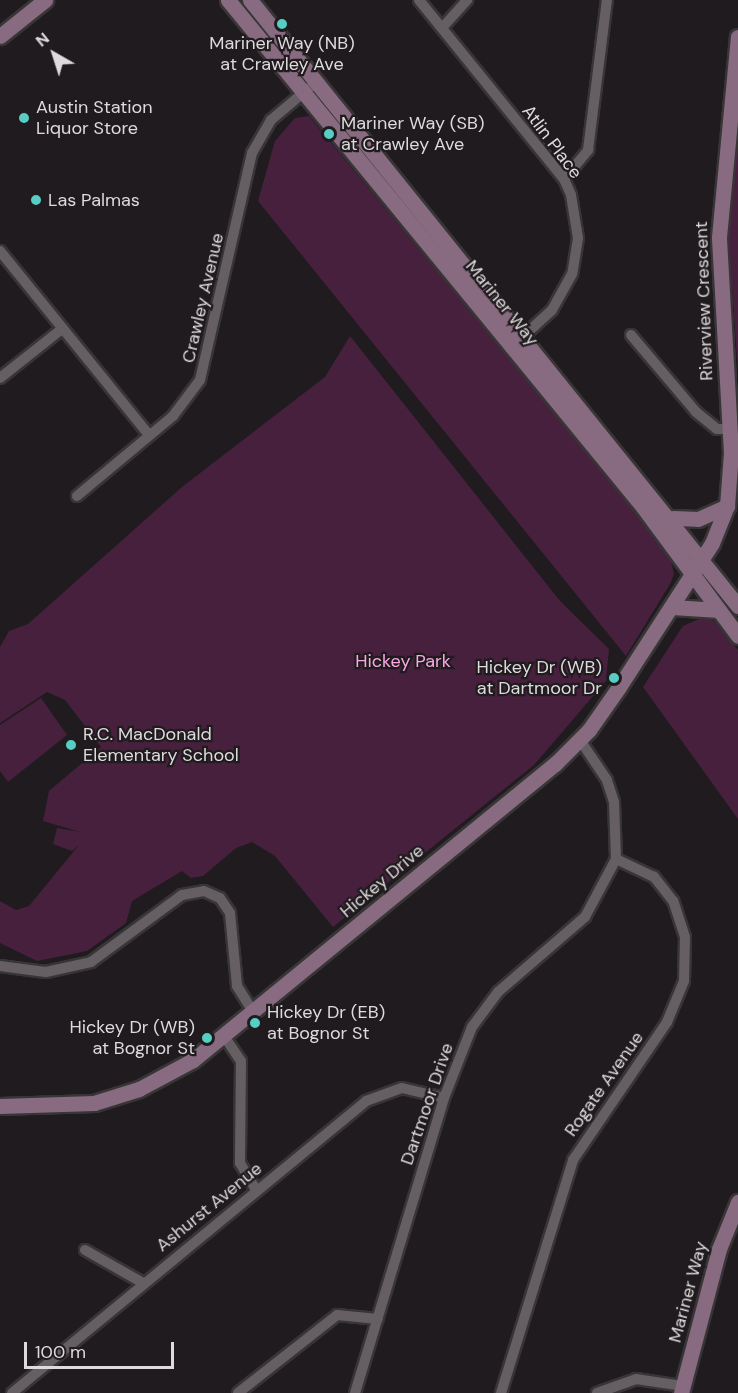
<!DOCTYPE html>
<style>
body{margin:0}
#map{position:relative;width:738px;height:1393px;overflow:hidden;background:#201b1e;font-family:"DM Sans",sans-serif}
div>[style]{position:absolute}
.green>*{inset:0;background:#47203e}
.roads{filter:drop-shadow(2px 0 #383537) drop-shadow(-2px 0 #383537) drop-shadow(0 2px #383537) drop-shadow(0 -2px #383537)}
.street>*{height:10px;margin:-5px;padding:0 5px;transform-origin:5px;border-radius:5px;background:#655f63}
.secondary>*{height:15px;margin:-7.5px;padding:0 7.5px;transform-origin:7.5px;border-radius:7.5px;background:#886b80}
.dots>*{width:16px;height:16px;translate:-50% -50%;box-sizing:border-box;border:3px solid #201b1e;border-radius:50%}
span{translate:-50% -50%;white-space:nowrap;text-align:center;line-height:1.15;-webkit-text-stroke:4.5px #201b1e;paint-order:stroke}
.poi-label{font-size:18px;color:#dedbdd}
.left{translate:0 -50%;text-align:left}
.right{translate:-100% -50%;text-align:right}
.street-label{font-size:18px;color:#dedbdd}
.park-label{font-size:18px;color:#fba8e4}
.north{position:absolute;left:24px;top:24px;width:60px;height:60px;-webkit-text-stroke:4px #201b1e;paint-order:stroke;rotate:321deg;font-size:16px;font-weight:700;line-height:24px;text-align:center;color:#dedbdd}
.north::after{content:'';display:block;margin:auto;width:21px;height:27px;background:#dedbdd;clip-path:polygon(50% 0,100% 100%,50% 72%,0 100%)}
.scale{position:absolute;left:24px;top:1342px;width:150px;height:27px;box-sizing:border-box;border:3px solid #dedbdd;border-top:0;padding-left:8px;font-size:18px;line-height:21px;white-space:nowrap;color:#dedbdd;-webkit-text-stroke:4px #201b1e;paint-order:stroke}
</style>
<div id="map">
<div class="green">
<i style="clip-path:polygon(309px 116px,669px 553px,674px 574px,670px 584px,626px 656px,258px 201px,275px 141px,295px 118px)"></i>
<i style="clip-path:polygon(738px 130px,738px 371px,728px 233px)"></i>
<i style="clip-path:polygon(350px 336px,560px 601px,609px 649px,606px 681px,534px 765px,333px 927px,275px 856px,252px 842px,236px 848px,203px 876px,191px 878px,182px 871px,132px 901px,126px 923px,87px 951px,37px 961px,0 943px,0 901px,16px 910px,29px 906px,79px 845px,72px 851px,53px 844px,57px 828px,80px 832px,43px 821px,49px 791px,101px 747px,65px 700px,47px 692px,0 723px,0 647px,9px 631px,28px 624px,182px 487px,325px 377px)"></i>
<i style="clip-path:polygon(703px 617px,714px 621px,738px 650px,738px 819px,643px 687px,683px 626px)"></i>
<i style="clip-path:polygon(41px 698px,67px 735px,8px 782px,0 771px,0 725px)"></i>
</div>
<div class="roads">
<div class="street">
<i style="left:419px;top:0;width:230px;rotate:51deg"></i>
<i style="left:564px;top:179px;width:17px;rotate:66deg"></i>
<i style="left:571px;top:195px;width:44px;rotate:80.8deg"></i>
<i style="left:578px;top:238px;width:36px;rotate:99deg"></i>
<i style="left:572px;top:274px;width:41px;rotate:119.1deg"></i>
<i style="left:552px;top:310px;width:47px;rotate:137.6deg"></i>
<i style="left:442px;top:28px;width:38px;rotate:-48deg"></i>
<i style="left:564px;top:179px;width:38px;rotate:-50deg"></i>
<i style="left:588px;top:150px;width:151px;rotate:-82.8deg"></i>
<i style="left:0;top:251px;width:237px;rotate:51deg"></i>
<i style="left:631px;top:335px;width:101px;rotate:49.8deg"></i>
<i style="left:696px;top:412px;width:27px;rotate:39deg"></i>
<i style="left:717px;top:429px;width:13px"></i>
<i style="left:0;top:378px;width:80px;rotate:-38.4deg"></i>
<i style="left:77px;top:496px;width:125px;rotate:-39.8deg"></i>
<i style="left:173px;top:416px;width:45px;rotate:-53.1deg"></i>
<i style="left:200px;top:380px;width:233px;rotate:-77.1deg"></i>
<i style="left:252px;top:153px;width:38px;rotate:-60deg"></i>
<i style="left:271px;top:120px;width:50px;rotate:-40.1deg"></i>
<i style="left:0;top:966px;width:46px;rotate:7.4deg"></i>
<i style="left:46px;top:972px;width:46px;rotate:-12.5deg"></i>
<i style="left:91px;top:962px;width:113px;rotate:-36.4deg"></i>
<i style="left:182px;top:895px;width:22px;rotate:-10deg"></i>
<i style="left:204px;top:891px;width:17px;rotate:24deg"></i>
<i style="left:220px;top:898px;width:18px;rotate:56deg"></i>
<i style="left:230px;top:913px;width:73px;rotate:84.5deg"></i>
<i style="left:237px;top:986px;width:31px;rotate:58deg"></i>
<i style="left:224px;top:1036px;width:30px;rotate:56deg"></i>
<i style="left:241px;top:1061px;width:102px;rotate:90.6deg"></i>
<i style="left:240px;top:1163px;width:31px;rotate:59deg"></i>
<i style="left:85px;top:1250px;width:67px;rotate:29.6deg"></i>
<i style="left:12px;top:1393px;width:459px;rotate:-39.5deg"></i>
<i style="left:366px;top:1101px;width:38px;rotate:-20deg"></i>
<i style="left:402px;top:1088px;width:43px;rotate:13.4deg"></i>
<i style="left:238px;top:1393px;width:126px;rotate:-38.2deg"></i>
<i style="left:337px;top:1315px;width:41px;rotate:5.6deg"></i>
<i style="left:355px;top:1393px;width:308px;rotate:-73.2deg"></i>
<i style="left:444px;top:1098px;width:76px;rotate:-68.5deg"></i>
<i style="left:472px;top:1027px;width:44px;rotate:-53.4deg"></i>
<i style="left:498px;top:992px;width:115px;rotate:-40.8deg"></i>
<i style="left:585px;top:917px;width:66px;rotate:-61.9deg"></i>
<i style="left:616px;top:859px;width:57px;rotate:-92deg"></i>
<i style="left:614px;top:802px;width:23px;rotate:-108deg"></i>
<i style="left:607px;top:780px;width:48px;rotate:-124deg"></i>
<i style="left:501px;top:1393px;width:244px;rotate:-72.8deg"></i>
<i style="left:573px;top:1160px;width:167px;rotate:-55.7deg"></i>
<i style="left:667px;top:1022px;width:44px;rotate:-67.5deg"></i>
<i style="left:684px;top:981px;width:44px;rotate:-88.7deg"></i>
<i style="left:685px;top:937px;width:38px;rotate:-108deg"></i>
<i style="left:673px;top:901px;width:31px;rotate:-128deg"></i>
<i style="left:654px;top:877px;width:42px;rotate:-154.7deg"></i>
<i style="left:597px;top:1393px;width:41px;rotate:-19.7deg"></i>
<i style="left:636px;top:1379px;width:48px;rotate:8.5deg"></i>
</div>
<div class="secondary">
<i style="left:228px;top:0;width:655px;rotate:50.7deg"></i>
<i style="left:643px;top:507px;width:160px;rotate:53.6deg"></i>
<i style="left:250px;top:0;width:778px;rotate:51.16deg"></i>
<i style="left:0;top:36px;width:58px;rotate:-38.7deg"></i>
<i style="left:673px;top:518px;width:25px;rotate:2deg"></i>
<i style="left:698px;top:519px;width:32px;rotate:-24deg"></i>
<i style="left:672px;top:607px;width:47px;rotate:3.7deg"></i>
<i style="left:0;top:1106px;width:94px;rotate:-1.8deg"></i>
<i style="left:94px;top:1103px;width:47px;rotate:-17.3deg"></i>
<i style="left:139px;top:1089px;width:61px;rotate:-28.2deg"></i>
<i style="left:193px;top:1060px;width:468px;rotate:-39.3deg"></i>
<i style="left:555px;top:764px;width:48px;rotate:-45deg"></i>
<i style="left:589px;top:730px;width:52px;rotate:-55.1deg"></i>
<i style="left:619px;top:687px;width:171px;rotate:-57.1deg"></i>
<i style="left:712px;top:543px;width:40px;rotate:-68deg"></i>
<i style="left:727px;top:506px;width:53px;rotate:-85.7deg"></i>
<i style="left:731px;top:453px;width:216px;rotate:-93.2deg"></i>
<i style="left:719px;top:237px;width:201px;rotate:-84.6deg"></i>
<i style="left:681px;top:1393px;width:149px;rotate:-75.2deg"></i>
<i style="left:719px;top:1249px;width:51px;rotate:-68deg"></i>
</div>
</div>
<div class="dots">
<i style="left:282px;top:24px;background:#56cec3"></i>
<i style="left:24px;top:118px;background:#56cec3"></i>
<i style="left:329px;top:134px;background:#56cec3"></i>
<i style="left:36px;top:200px;background:#56cec3"></i>
<i style="left:614px;top:678px;background:#56cec3"></i>
<i style="left:71px;top:745px;background:#56cec3"></i>
<i style="left:255px;top:1023px;background:#56cec3"></i>
<i style="left:207px;top:1038px;background:#56cec3"></i>
</div>
<div class="poi-label">
<span style="left:282px;top:54px">Mariner Way (NB)<br>at Crawley Ave</span>
<span class="left" style="left:36px;top:118px">Austin Station<br>Liquor Store</span>
<span class="left" style="left:341px;top:134px">Mariner Way (SB)<br>at Crawley Ave</span>
<span class="left" style="left:48px;top:200px">Las Palmas</span>
<span class="right" style="left:602px;top:678px">Hickey Dr (WB)<br>at Dartmoor Dr</span>
<span class="left" style="left:83px;top:745px">R.C. MacDonald<br>Elementary School</span>
<span class="left" style="left:267px;top:1023px">Hickey Dr (EB)<br>at Bognor St</span>
<span class="right" style="left:195px;top:1038px">Hickey Dr (WB)<br>at Bognor St</span>
</div>
<div class="street-label">
<span style="left:552px;top:142px;rotate:53deg">Atlin Place</span>
<span style="left:203px;top:298px;rotate:-77deg">Crawley Avenue</span>
<span style="left:704px;top:301px;rotate:-92deg">Riverview Crescent</span>
<span style="left:502px;top:303px;rotate:51deg">Mariner Way</span>
<span style="left:382px;top:881px;rotate:-40deg">Hickey Drive</span>
<span style="left:604px;top:1084px;rotate:-55deg">Rogate Avenue</span>
<span style="left:427px;top:1104px;rotate:-71deg">Dartmoor Drive</span>
<span style="left:209px;top:1207px;rotate:-39deg">Ashurst Avenue</span>
<span style="left:688px;top:1292px;rotate:-75deg">Mariner Way</span>
</div>
<div class="park-label">
<span style="left:403px;top:661px">Hickey Park</span>
</div>
<div class="north">N</div>
<div class="scale">100 m</div>
</div>
